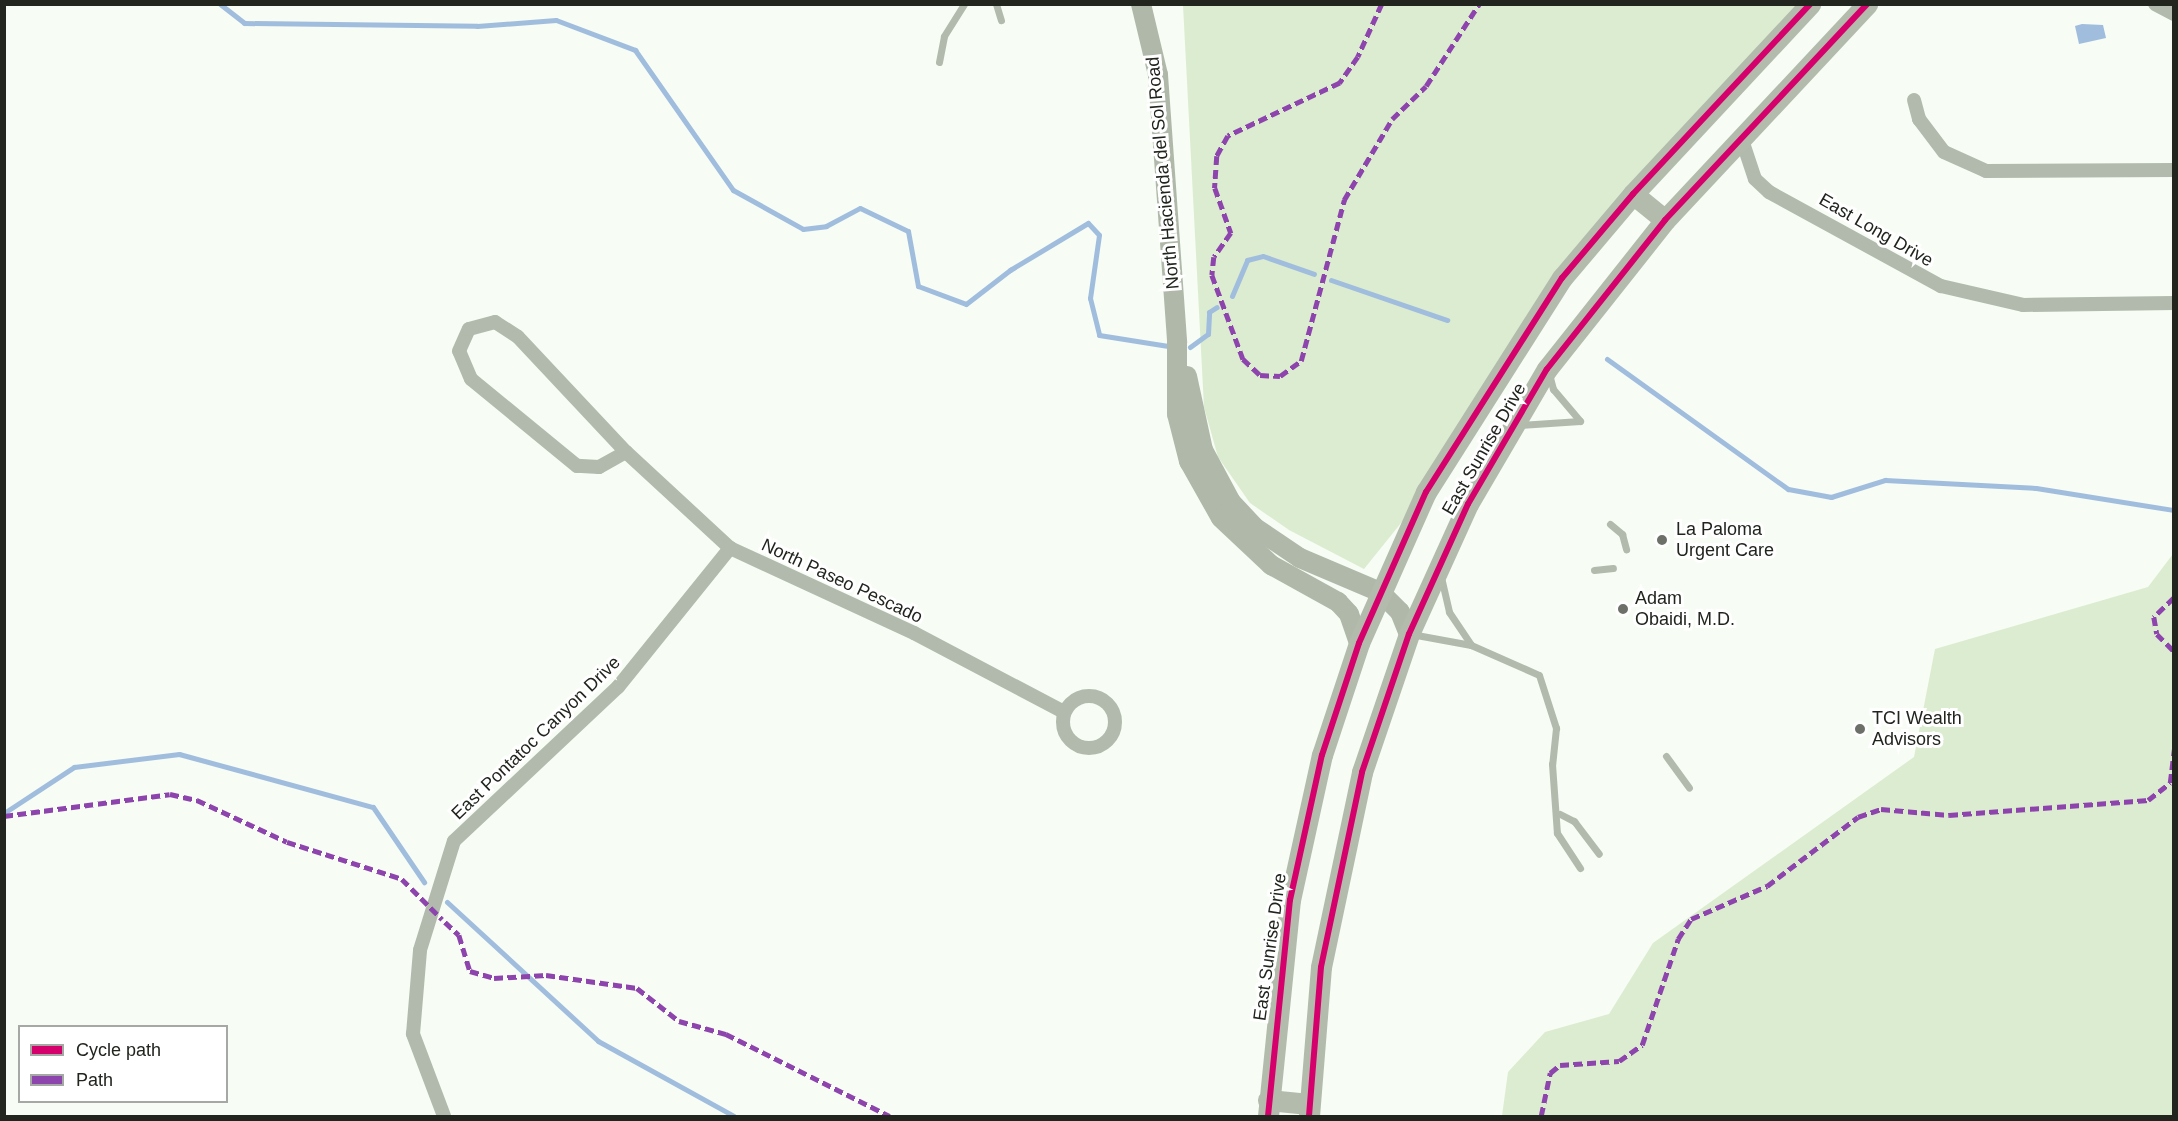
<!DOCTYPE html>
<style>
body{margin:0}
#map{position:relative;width:2178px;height:1121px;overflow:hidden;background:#f7fcf4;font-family:Arial,sans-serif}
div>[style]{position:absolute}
.green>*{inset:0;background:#dcecd0}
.water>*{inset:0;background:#a0bdde}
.stream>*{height:5px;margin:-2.5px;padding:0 2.5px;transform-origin:2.5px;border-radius:2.5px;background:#a0bdde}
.lane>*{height:7px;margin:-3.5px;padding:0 3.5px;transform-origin:3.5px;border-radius:3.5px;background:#b1baad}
.street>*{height:14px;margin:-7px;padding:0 7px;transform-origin:7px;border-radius:7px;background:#b1baad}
.street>.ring{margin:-7px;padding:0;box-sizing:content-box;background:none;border:14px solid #b1baad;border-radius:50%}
.secondary>*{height:20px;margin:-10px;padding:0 10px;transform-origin:10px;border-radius:10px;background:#b0b8aa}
.primary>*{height:21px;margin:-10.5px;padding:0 10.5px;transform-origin:10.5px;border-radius:10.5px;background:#b3bbad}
.quiet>*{height:4.5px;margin-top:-2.25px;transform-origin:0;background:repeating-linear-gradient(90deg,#8e44ad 0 9px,transparent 0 13.5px)}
.cycleway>*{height:6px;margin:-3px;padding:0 3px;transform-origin:3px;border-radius:3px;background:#d6006c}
.dots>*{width:16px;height:16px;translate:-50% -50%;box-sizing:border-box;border:3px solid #fff;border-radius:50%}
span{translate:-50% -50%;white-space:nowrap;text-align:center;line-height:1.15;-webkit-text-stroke:6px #fff;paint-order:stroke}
.street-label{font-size:18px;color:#21251e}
.poi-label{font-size:18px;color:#21251e}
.left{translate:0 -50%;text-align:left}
.frame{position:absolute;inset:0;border:6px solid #21251e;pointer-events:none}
.legend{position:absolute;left:18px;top:1025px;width:210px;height:78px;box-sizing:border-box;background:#fff;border:2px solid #a6a8a5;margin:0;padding:8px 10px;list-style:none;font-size:18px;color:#21251e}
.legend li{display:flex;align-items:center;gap:12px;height:30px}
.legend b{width:30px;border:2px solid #a6a8a5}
</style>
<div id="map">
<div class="green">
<i style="clip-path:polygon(1183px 5px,1810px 5px,1633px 194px,1426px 492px,1364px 569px,1289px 530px,1250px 503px,1218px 457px,1204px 407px)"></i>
<i style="clip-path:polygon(2173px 554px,2173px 1116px,1502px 1116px,1508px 1072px,1545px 1032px,1609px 1014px,1653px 943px,1914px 757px,1935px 649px,2148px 587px)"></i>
</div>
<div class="water">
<i style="clip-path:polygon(2082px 24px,2103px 25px,2106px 38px,2079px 44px,2075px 26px)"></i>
</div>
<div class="stream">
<i style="left:220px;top:4px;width:31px;rotate:38deg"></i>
<i style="left:244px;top:23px;width:233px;rotate:0.7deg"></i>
<i style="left:477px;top:26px;width:79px;rotate:-4.3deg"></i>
<i style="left:556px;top:20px;width:85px;rotate:20.8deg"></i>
<i style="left:635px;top:50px;width:171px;rotate:55deg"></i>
<i style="left:733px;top:190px;width:80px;rotate:29.1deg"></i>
<i style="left:803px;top:229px;width:23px;rotate:-7deg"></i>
<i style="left:826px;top:226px;width:38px;rotate:-28deg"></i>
<i style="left:860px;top:208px;width:53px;rotate:25.6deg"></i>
<i style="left:908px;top:231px;width:56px;rotate:79.7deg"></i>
<i style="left:918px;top:286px;width:51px;rotate:20.6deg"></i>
<i style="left:966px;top:304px;width:56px;rotate:-37.7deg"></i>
<i style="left:1010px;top:270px;width:91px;rotate:-31.1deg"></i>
<i style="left:1088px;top:223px;width:16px;rotate:47deg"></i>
<i style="left:1099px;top:235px;width:64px;rotate:98.1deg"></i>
<i style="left:1090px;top:298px;width:38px;rotate:76deg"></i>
<i style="left:1099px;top:335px;width:70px;rotate:9.1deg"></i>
<i style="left:1331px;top:280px;width:123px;rotate:19deg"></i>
<i style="left:1232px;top:296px;width:39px;rotate:-67deg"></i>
<i style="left:1247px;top:260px;width:16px;rotate:-14deg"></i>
<i style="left:1263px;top:256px;width:54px;rotate:19.4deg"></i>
<i style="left:1190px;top:347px;width:22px;rotate:-36deg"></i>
<i style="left:1208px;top:334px;width:22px;rotate:-87deg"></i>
<i style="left:1209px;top:312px;width:9px;rotate:-32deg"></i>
<i style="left:1607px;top:359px;width:223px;rotate:35.7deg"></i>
<i style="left:1788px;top:489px;width:44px;rotate:10.5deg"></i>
<i style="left:1831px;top:497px;width:57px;rotate:-17.5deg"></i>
<i style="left:1885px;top:480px;width:151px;rotate:3deg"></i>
<i style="left:2036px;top:488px;width:140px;rotate:9.1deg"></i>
<i style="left:4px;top:813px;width:84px;rotate:-33.3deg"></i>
<i style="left:74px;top:767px;width:106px;rotate:-7.1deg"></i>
<i style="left:179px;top:754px;width:201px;rotate:15.3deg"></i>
<i style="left:373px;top:807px;width:91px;rotate:55.8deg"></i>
<i style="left:447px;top:902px;width:205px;rotate:42.6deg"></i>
<i style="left:598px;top:1041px;width:155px;rotate:28.9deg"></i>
</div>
<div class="lane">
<i style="left:996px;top:4px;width:17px;rotate:73deg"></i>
<i style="left:939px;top:62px;width:26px;rotate:-79deg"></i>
<i style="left:944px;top:36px;width:38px;rotate:-58deg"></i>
<i style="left:1549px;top:374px;width:16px;rotate:75deg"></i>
<i style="left:1553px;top:389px;width:42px;rotate:49.8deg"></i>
<i style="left:1519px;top:425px;width:61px;rotate:-3.8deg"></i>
<i style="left:1610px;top:524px;width:16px;rotate:40deg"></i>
<i style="left:1622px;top:534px;width:16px;rotate:75deg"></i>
<i style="left:1594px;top:570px;width:19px;rotate:-6deg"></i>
<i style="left:1441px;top:577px;width:36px;rotate:77deg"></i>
<i style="left:1449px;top:612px;width:40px;rotate:56deg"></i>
<i style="left:1411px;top:634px;width:61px;rotate:10.4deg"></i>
<i style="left:1471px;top:645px;width:74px;rotate:23.8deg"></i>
<i style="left:1539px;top:675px;width:56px;rotate:72.2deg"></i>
<i style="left:1556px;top:728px;width:36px;rotate:96deg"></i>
<i style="left:1552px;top:764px;width:69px;rotate:85.9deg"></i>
<i style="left:1557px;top:833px;width:42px;rotate:56.7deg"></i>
<i style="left:1666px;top:756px;width:39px;rotate:54deg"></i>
<i style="left:1560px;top:814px;width:16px;rotate:27deg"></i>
<i style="left:1574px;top:821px;width:41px;rotate:52.9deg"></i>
</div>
<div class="street">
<i style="left:2155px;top:4px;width:21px;rotate:28deg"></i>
<i style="left:1914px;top:100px;width:20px;rotate:75deg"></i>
<i style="left:1919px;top:119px;width:41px;rotate:52.9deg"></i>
<i style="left:1944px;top:152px;width:46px;rotate:24.3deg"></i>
<i style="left:1986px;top:171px;width:188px;rotate:-0.3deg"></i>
<i style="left:1741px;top:137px;width:44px;rotate:71.6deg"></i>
<i style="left:1755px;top:179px;width:19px;rotate:43deg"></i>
<i style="left:1769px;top:192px;width:196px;rotate:28.7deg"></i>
<i style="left:1941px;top:286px;width:84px;rotate:13deg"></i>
<i style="left:2023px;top:305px;width:151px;rotate:-0.8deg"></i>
<i style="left:626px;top:452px;width:31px;rotate:151deg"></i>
<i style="left:599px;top:467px;width:22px;rotate:-177deg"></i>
<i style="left:577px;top:466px;width:137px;rotate:-140.6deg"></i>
<i style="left:471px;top:379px;width:30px;rotate:-113deg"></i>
<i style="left:459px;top:351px;width:24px;rotate:-66deg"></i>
<i style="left:469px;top:329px;width:27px;rotate:-15deg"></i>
<i style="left:495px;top:322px;width:27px;rotate:33deg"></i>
<i style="left:518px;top:337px;width:158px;rotate:46.8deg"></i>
<i style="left:626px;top:452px;width:142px;rotate:42.7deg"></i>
<i style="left:730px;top:548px;width:203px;rotate:24.8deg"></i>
<i style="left:914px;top:633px;width:170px;rotate:27.8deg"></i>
<i class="ring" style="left:1063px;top:696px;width:38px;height:38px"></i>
<i style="left:444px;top:1116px;width:88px;rotate:-110.7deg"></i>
<i style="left:413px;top:1034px;width:84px;rotate:-85.2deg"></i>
<i style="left:420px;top:950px;width:114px;rotate:-72.7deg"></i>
<i style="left:454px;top:841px;width:225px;rotate:-43.2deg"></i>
<i style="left:618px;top:687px;width:179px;rotate:-51.1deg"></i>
</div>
<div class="secondary">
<i style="left:1141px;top:4px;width:73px;rotate:76.5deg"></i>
<i style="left:1158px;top:75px;width:268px;rotate:85.9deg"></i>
<i style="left:1177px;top:342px;width:72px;rotate:90deg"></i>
<i style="left:1177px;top:414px;width:49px;rotate:75.7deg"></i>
<i style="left:1189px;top:461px;width:65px;rotate:60.7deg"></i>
<i style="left:1221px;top:518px;width:69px;rotate:43.2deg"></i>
<i style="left:1271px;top:565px;width:77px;rotate:28.9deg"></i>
<i style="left:1338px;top:602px;width:16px;rotate:47deg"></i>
<i style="left:1349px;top:614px;width:31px;rotate:71deg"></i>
<i style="left:1187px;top:376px;width:76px;rotate:77.8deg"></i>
<i style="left:1203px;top:450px;width:59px;rotate:61.7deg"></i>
<i style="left:1231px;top:502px;width:34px;rotate:47deg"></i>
<i style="left:1254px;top:527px;width:55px;rotate:34deg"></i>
<i style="left:1300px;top:558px;width:87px;rotate:23deg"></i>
<i style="left:1380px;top:592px;width:28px;rotate:45deg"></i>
<i style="left:1400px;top:612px;width:24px;rotate:68deg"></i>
</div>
<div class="primary">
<i style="left:1633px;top:194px;width:41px;rotate:39.1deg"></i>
<i style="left:1268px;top:1100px;width:41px;rotate:5.6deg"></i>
<i style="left:1268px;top:1116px;width:217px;rotate:-84.2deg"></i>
<i style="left:1290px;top:900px;width:148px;rotate:-77.6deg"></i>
<i style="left:1322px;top:755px;width:118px;rotate:-71.7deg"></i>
<i style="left:1359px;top:643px;width:165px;rotate:-66.1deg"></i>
<i style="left:1426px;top:492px;width:254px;rotate:-57.6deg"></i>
<i style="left:1562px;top:278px;width:110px;rotate:-49.8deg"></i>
<i style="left:1633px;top:194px;width:260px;rotate:-47deg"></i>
<i style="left:1309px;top:1116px;width:149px;rotate:-85.4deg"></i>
<i style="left:1321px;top:967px;width:199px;rotate:-78.1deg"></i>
<i style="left:1362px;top:772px;width:146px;rotate:-71.2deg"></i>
<i style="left:1409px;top:634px;width:143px;rotate:-65.6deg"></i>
<i style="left:1468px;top:504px;width:156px;rotate:-59.7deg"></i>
<i style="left:1547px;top:369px;width:190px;rotate:-51.6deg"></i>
<i style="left:1665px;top:220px;width:296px;rotate:-46.9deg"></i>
</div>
<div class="quiet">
<i style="left:1382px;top:4px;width:58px;rotate:114.4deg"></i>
<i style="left:1358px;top:57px;width:32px;rotate:125deg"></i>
<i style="left:1340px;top:83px;width:124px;rotate:154.7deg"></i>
<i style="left:1228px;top:136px;width:23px;rotate:119deg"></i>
<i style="left:1217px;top:156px;width:32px;rotate:94deg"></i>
<i style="left:1215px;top:188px;width:48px;rotate:70.4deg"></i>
<i style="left:1231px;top:233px;width:29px;rotate:125deg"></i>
<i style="left:1214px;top:257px;width:18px;rotate:96deg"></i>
<i style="left:1212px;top:275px;width:90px;rotate:69.7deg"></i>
<i style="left:1243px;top:359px;width:23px;rotate:43deg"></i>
<i style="left:1260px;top:375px;width:20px;rotate:3deg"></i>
<i style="left:1280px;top:376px;width:26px;rotate:-36deg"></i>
<i style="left:1301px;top:361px;width:167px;rotate:-75deg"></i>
<i style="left:1344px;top:200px;width:94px;rotate:-59.3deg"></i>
<i style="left:1392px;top:119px;width:47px;rotate:-44.1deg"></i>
<i style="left:1426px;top:86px;width:98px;rotate:-57.1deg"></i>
<i style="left:2174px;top:598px;width:28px;rotate:136deg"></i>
<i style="left:2154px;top:617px;width:17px;rotate:80deg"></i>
<i style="left:2157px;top:634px;width:24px;rotate:45deg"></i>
<i style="left:4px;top:816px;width:167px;rotate:-7.5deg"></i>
<i style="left:170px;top:794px;width:28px;rotate:13deg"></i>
<i style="left:197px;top:800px;width:99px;rotate:25deg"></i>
<i style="left:287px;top:842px;width:121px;rotate:17.8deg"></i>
<i style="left:402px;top:879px;width:57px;rotate:45deg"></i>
<i style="left:445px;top:922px;width:19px;rotate:43deg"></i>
<i style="left:459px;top:935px;width:38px;rotate:73deg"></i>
<i style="left:470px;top:971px;width:25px;rotate:16deg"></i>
<i style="left:494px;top:978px;width:52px;rotate:-3.3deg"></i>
<i style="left:546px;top:975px;width:92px;rotate:8.1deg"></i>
<i style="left:637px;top:988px;width:53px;rotate:38.2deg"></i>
<i style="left:679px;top:1021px;width:49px;rotate:15.5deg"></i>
<i style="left:726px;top:1034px;width:183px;rotate:26.6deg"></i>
<i style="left:1541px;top:1116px;width:44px;rotate:-78.2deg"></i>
<i style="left:1550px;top:1073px;width:13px;rotate:-39deg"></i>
<i style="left:1560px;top:1065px;width:59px;rotate:-3.9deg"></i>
<i style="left:1619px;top:1061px;width:28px;rotate:-35deg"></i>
<i style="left:1642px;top:1045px;width:112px;rotate:-71.2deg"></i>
<i style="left:1678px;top:939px;width:24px;rotate:-57deg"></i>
<i style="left:1691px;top:919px;width:83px;rotate:-23.5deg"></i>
<i style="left:1767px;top:886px;width:114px;rotate:-37.2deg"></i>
<i style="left:1858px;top:817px;width:24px;rotate:-19deg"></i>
<i style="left:1881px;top:809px;width:68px;rotate:5deg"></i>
<i style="left:1949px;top:815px;width:200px;rotate:-4.3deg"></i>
<i style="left:2148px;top:800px;width:28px;rotate:-38deg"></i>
<i style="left:2170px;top:783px;width:34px;rotate:-83deg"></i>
</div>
<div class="cycleway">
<i style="left:1268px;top:1116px;width:217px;rotate:-84.2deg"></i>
<i style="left:1290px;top:900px;width:148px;rotate:-77.6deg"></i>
<i style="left:1322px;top:755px;width:118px;rotate:-71.7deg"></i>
<i style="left:1359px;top:643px;width:165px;rotate:-66.1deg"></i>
<i style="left:1426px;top:492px;width:254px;rotate:-57.6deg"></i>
<i style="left:1562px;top:278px;width:110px;rotate:-49.8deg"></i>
<i style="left:1633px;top:194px;width:260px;rotate:-47deg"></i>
<i style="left:1309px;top:1116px;width:149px;rotate:-85.4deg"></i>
<i style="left:1321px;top:967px;width:199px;rotate:-78.1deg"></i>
<i style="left:1362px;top:772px;width:146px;rotate:-71.2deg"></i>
<i style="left:1409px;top:634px;width:143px;rotate:-65.6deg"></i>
<i style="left:1468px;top:504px;width:156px;rotate:-59.7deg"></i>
<i style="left:1547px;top:369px;width:190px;rotate:-51.6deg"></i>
<i style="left:1665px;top:220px;width:296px;rotate:-46.9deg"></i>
</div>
<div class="dots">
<i style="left:1662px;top:540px;background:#6c7069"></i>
<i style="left:1623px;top:609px;background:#6c7069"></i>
<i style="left:1860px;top:729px;background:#6c7069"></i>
</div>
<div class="street-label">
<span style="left:1163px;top:173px;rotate:-95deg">North Hacienda del Sol Road</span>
<span style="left:1876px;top:230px;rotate:30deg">East Long Drive</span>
<span style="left:1484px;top:449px;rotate:-60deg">East Sunrise Drive</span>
<span style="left:842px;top:581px;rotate:25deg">North Paseo Pescado</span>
<span style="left:536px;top:738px;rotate:-44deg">East Pontatoc Canyon Drive</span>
<span style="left:1270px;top:947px;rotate:-82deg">East Sunrise Drive</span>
</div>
<div class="poi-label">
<span class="left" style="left:1676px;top:540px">La Paloma<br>Urgent Care</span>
<span class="left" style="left:1635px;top:609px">Adam<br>Obaidi, M.D.</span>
<span class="left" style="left:1872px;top:729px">TCI Wealth<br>Advisors</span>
</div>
<div class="frame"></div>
<ul class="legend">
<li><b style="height:8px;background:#d6006c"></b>Cycle path</li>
<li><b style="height:8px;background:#8e44ad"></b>Path</li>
</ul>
</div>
